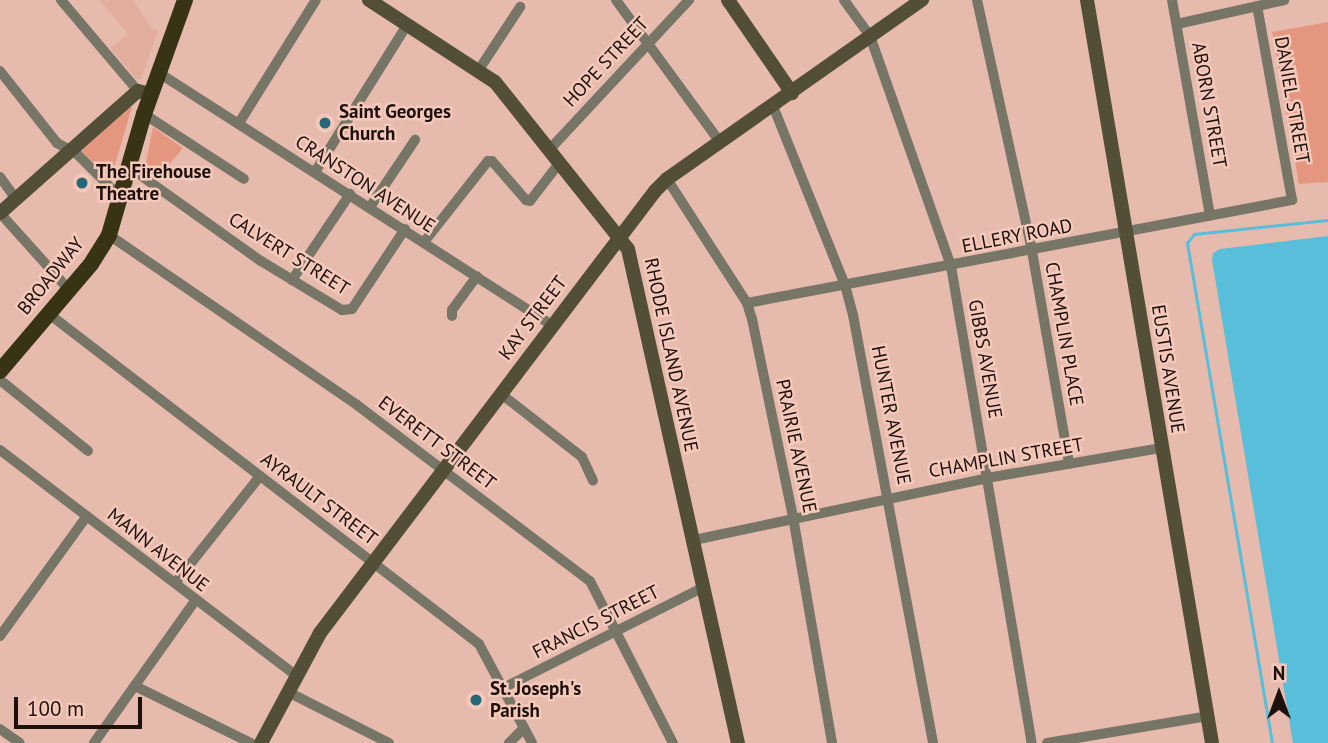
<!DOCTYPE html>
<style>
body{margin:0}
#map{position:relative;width:1328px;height:743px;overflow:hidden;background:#e6bbae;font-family:"PT Sans",sans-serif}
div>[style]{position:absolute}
.built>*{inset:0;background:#e1ae9e}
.green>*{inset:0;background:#e4977e}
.water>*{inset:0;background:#59beda}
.stream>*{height:2.5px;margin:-1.25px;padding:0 1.25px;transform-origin:1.25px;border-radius:1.25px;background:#59beda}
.street>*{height:10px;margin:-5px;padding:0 5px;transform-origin:5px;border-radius:5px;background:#777565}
.secondary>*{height:14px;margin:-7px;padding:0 7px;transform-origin:7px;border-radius:7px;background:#524e37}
.primary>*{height:16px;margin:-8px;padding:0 8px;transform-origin:8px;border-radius:8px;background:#393316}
.dots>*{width:19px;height:19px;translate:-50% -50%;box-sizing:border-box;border:4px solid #f4c8ba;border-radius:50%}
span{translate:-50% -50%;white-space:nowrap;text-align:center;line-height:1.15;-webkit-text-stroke:5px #f4c8ba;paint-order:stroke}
.street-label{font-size:19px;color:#1e100b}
.poi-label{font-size:19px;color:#1e100b;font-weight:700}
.left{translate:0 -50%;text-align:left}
.north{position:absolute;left:1244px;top:659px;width:70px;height:70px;-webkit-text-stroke:5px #f4c8ba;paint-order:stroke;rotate:0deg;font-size:19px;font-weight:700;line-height:28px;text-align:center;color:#1e100b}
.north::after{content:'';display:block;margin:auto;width:24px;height:32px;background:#1e100b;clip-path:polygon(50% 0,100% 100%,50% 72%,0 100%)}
.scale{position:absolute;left:14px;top:697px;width:128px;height:32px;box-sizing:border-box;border:4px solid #1e100b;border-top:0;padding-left:9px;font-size:21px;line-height:24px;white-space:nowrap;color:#1e100b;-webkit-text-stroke:5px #f4c8ba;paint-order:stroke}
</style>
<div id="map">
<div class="built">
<i style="clip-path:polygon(99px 0,133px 0,152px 28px,158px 31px,141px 79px,136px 79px,110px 48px,128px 34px)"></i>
</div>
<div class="green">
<i style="clip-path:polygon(1328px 22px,1328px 182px,1299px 184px,1272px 32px)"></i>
<i style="clip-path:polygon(130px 105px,132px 107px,111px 178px,108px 177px,81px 150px)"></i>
<i style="clip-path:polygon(153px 127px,183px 148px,158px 178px,145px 168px)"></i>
</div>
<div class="water">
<i style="clip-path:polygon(1328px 236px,1328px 743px,1293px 743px,1212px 260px,1213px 253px,1220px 249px)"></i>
</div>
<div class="stream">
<i style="left:1272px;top:743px;width:507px;rotate:-99.65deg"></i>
<i style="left:1187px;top:243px;width:11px;rotate:-52deg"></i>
<i style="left:1194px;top:234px;width:135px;rotate:-6deg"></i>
</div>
<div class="street">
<i style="left:61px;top:0;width:119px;rotate:49.8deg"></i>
<i style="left:616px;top:0;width:176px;rotate:53.8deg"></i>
<i style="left:844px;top:0;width:44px;rotate:54.2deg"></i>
<i style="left:870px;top:36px;width:244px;rotate:70.6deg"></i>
<i style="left:951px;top:266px;width:484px;rotate:80.4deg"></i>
<i style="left:977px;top:0;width:257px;rotate:77.6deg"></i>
<i style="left:1032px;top:251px;width:216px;rotate:80.1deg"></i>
<i style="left:1172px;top:0;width:219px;rotate:80deg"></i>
<i style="left:1177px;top:24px;width:110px;rotate:-12.6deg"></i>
<i style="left:0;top:71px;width:92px;rotate:51.6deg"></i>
<i style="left:57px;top:143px;width:21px;rotate:28deg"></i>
<i style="left:76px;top:153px;width:64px;rotate:45deg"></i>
<i style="left:478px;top:71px;width:77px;rotate:-56.7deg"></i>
<i style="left:159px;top:73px;width:467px;rotate:32.7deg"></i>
<i style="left:773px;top:106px;width:193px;rotate:68.1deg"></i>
<i style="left:845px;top:285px;width:31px;rotate:75deg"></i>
<i style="left:853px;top:315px;width:435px;rotate:79.4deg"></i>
<i style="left:144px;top:114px;width:119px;rotate:33deg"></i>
<i style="left:239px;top:123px;width:145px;rotate:-58deg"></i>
<i style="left:550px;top:149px;width:204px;rotate:-47deg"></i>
<i style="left:129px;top:167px;width:162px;rotate:35.5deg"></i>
<i style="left:261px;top:261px;width:95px;rotate:31.2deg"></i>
<i style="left:342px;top:310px;width:10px;rotate:-6deg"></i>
<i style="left:352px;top:309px;width:96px;rotate:-56.5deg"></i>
<i style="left:315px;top:172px;width:173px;rotate:-58deg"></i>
<i style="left:0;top:177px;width:27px;rotate:54deg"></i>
<i style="left:667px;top:179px;width:148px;rotate:57.2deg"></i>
<i style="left:747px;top:303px;width:17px;rotate:73deg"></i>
<i style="left:752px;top:319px;width:202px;rotate:78.3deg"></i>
<i style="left:793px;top:517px;width:229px;rotate:80.2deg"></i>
<i style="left:370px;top:207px;width:81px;rotate:-56.1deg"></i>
<i style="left:0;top:213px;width:103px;rotate:48.1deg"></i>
<i style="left:109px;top:235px;width:301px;rotate:34.4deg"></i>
<i style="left:357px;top:405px;width:292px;rotate:37.1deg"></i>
<i style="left:590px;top:581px;width:182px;rotate:62.9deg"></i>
<i style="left:424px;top:242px;width:103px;rotate:-51.7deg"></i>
<i style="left:488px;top:161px;width:4px"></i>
<i style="left:492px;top:161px;width:52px;rotate:48.9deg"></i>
<i style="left:526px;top:200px;width:4px;rotate:14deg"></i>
<i style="left:530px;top:201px;width:49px;rotate:-52.4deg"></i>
<i style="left:292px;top:280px;width:104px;rotate:-56deg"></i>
<i style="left:747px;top:303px;width:555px;rotate:-10.7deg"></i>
<i style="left:1292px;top:200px;width:197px;rotate:-100.2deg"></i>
<i style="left:49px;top:314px;width:542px;rotate:37.5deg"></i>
<i style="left:479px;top:644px;width:112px;rotate:61.8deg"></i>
<i style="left:452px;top:316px;width:6px;rotate:-90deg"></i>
<i style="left:452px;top:310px;width:42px;rotate:-53.7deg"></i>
<i style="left:0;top:380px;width:113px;rotate:38.9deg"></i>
<i style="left:500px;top:393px;width:104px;rotate:38deg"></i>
<i style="left:582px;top:457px;width:26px;rotate:65deg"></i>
<i style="left:0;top:450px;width:373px;rotate:37.3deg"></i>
<i style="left:694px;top:540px;width:299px;rotate:-11.9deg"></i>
<i style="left:987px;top:478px;width:177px;rotate:-9.8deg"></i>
<i style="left:176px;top:582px;width:135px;rotate:-51.6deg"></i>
<i style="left:0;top:636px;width:148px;rotate:-54.1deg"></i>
<i style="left:135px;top:686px;width:129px;rotate:26.2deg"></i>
<i style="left:503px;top:688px;width:225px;rotate:-26.7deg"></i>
<i style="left:288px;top:692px;width:113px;rotate:26.8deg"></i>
<i style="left:0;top:729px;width:24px;rotate:35deg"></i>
<i style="left:94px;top:743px;width:174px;rotate:-54.6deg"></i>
<i style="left:509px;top:743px;width:21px;rotate:-45deg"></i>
<i style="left:1047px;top:743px;width:163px;rotate:-9.5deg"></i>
</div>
<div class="secondary">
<i style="left:369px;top:0;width:150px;rotate:33.1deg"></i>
<i style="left:495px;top:82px;width:213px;rotate:51.5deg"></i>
<i style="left:628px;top:249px;width:506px;rotate:77.45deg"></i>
<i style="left:728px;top:0;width:113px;rotate:55.5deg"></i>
<i style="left:1087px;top:0;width:753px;rotate:80.45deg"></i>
<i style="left:0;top:213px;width:184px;rotate:-41.5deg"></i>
<i style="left:138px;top:91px;width:13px;rotate:13deg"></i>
<i style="left:261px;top:743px;width:125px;rotate:-61.8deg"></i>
<i style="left:320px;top:633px;width:555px;rotate:-52.84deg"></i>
<i style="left:655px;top:191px;width:17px;rotate:-45deg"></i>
<i style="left:667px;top:179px;width:312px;rotate:-35.1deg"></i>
</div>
<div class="primary">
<i style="left:0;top:371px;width:140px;rotate:-49.6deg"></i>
<i style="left:91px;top:264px;width:34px;rotate:-58deg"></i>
<i style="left:109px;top:235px;width:126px;rotate:-73.9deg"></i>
<i style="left:144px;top:114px;width:121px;rotate:-70.2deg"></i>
</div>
<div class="dots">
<i style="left:325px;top:123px;background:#246879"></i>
<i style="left:82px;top:183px;background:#246879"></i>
<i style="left:476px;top:700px;background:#246879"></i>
</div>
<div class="street-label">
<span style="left:606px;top:62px;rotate:-47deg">HOPE STREET</span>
<span style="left:1292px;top:100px;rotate:80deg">DANIEL STREET</span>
<span style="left:1209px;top:105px;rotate:80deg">ABORN STREET</span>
<span style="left:365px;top:184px;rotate:33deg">CRANSTON AVENUE</span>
<span style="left:1017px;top:236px;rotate:-11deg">ELLERY ROAD</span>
<span style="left:289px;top:254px;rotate:32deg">CALVERT STREET</span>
<span style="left:51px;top:276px;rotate:-51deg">BROADWAY</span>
<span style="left:533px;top:318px;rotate:-53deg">KAY STREET</span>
<span style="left:1064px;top:334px;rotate:80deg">CHAMPLIN PLACE</span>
<span style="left:671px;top:355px;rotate:78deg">RHODE ISLAND AVENUE</span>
<span style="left:985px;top:359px;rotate:80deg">GIBBS AVENUE</span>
<span style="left:1168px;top:369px;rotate:81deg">EUSTIS AVENUE</span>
<span style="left:891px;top:415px;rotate:79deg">HUNTER AVENUE</span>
<span style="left:437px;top:443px;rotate:37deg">EVERETT STREET</span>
<span style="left:796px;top:446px;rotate:78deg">PRAIRIE AVENUE</span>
<span style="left:1006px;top:458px;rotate:-10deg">CHAMPLIN STREET</span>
<span style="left:319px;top:499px;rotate:37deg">AYRAULT STREET</span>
<span style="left:158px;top:550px;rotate:38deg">MANN AVENUE</span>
<span style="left:596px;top:622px;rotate:-27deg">FRANCIS STREET</span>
</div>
<div class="poi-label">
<span class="left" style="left:339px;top:123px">Saint Georges<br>Church</span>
<span class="left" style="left:96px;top:183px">The Firehouse<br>Theatre</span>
<span class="left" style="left:490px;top:700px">St. Joseph's<br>Parish</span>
</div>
<div class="north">N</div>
<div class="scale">100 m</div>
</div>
